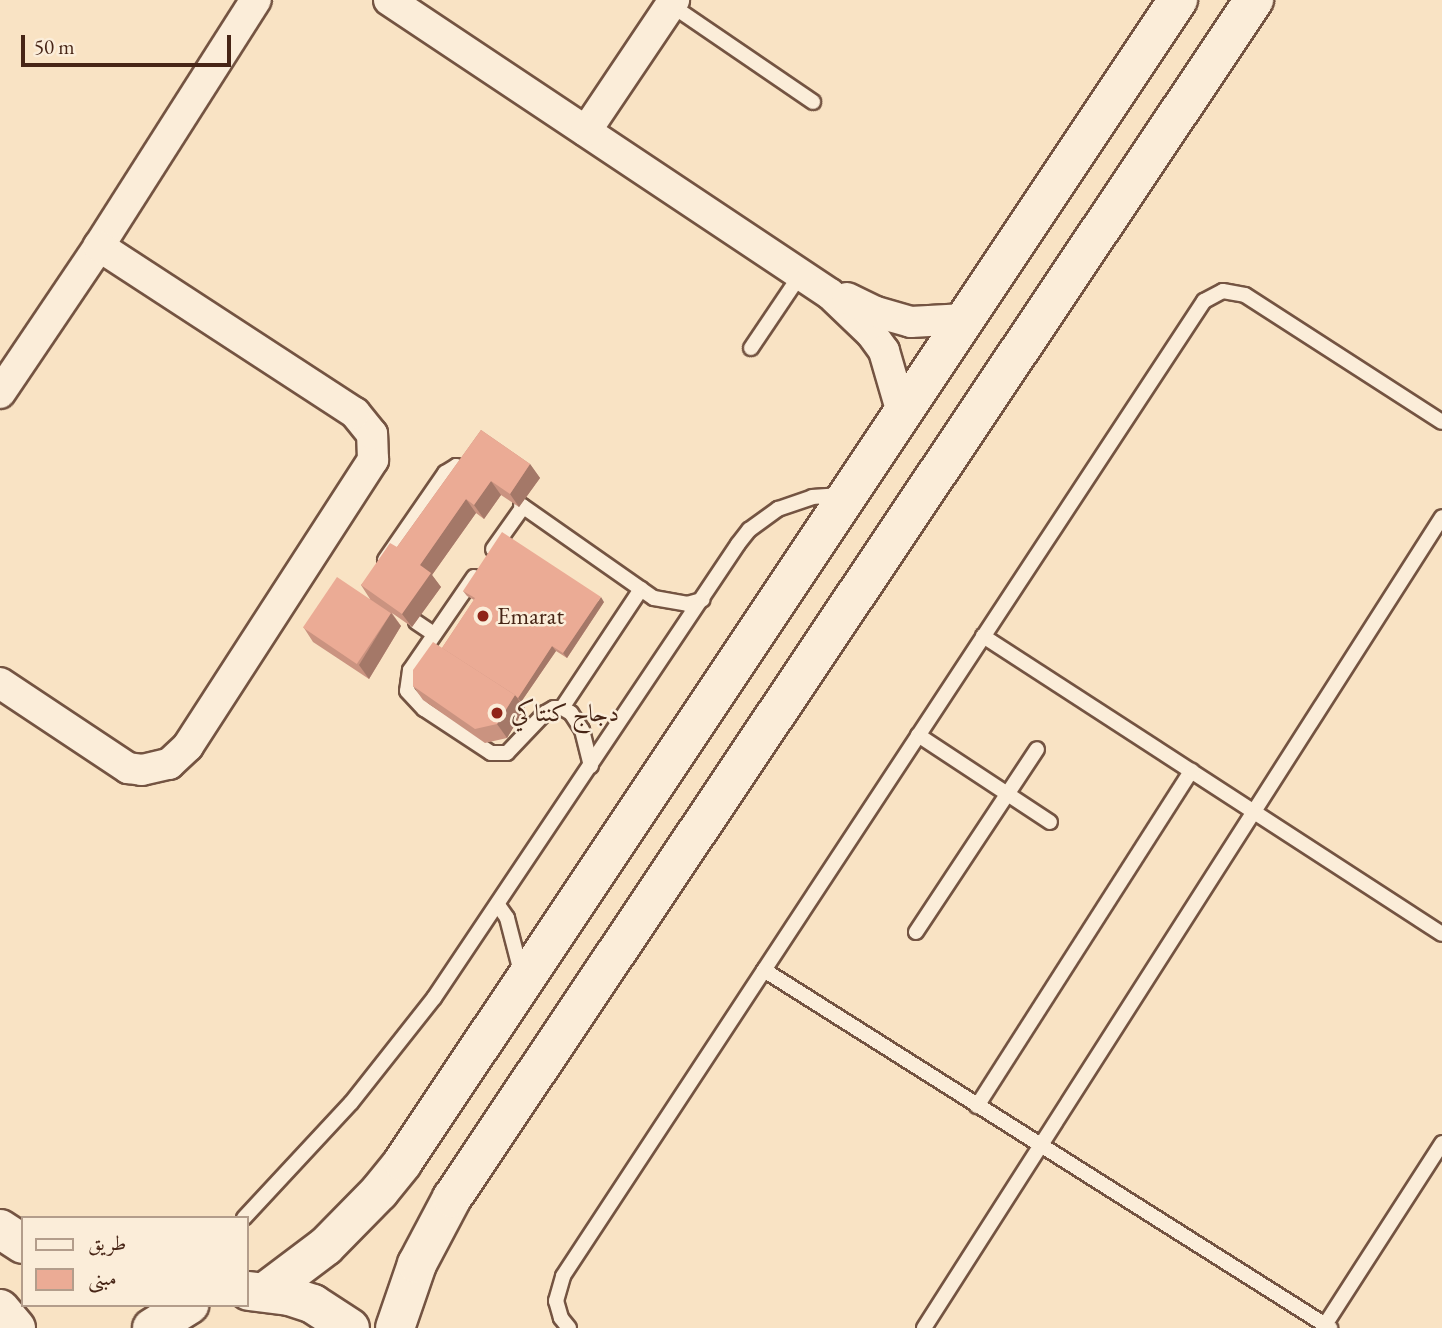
<!DOCTYPE html>
<meta charset="utf-8">
<style>
body{margin:0}
#map{position:relative;width:1442px;height:1328px;overflow:hidden;background:#f9e3c4;font-family:"EB Garamond",Amiri,serif}
div>[style]{position:absolute}
.roads{filter:drop-shadow(2px 0 #745442) drop-shadow(-2px 0 #745442) drop-shadow(0 2px #745442) drop-shadow(0 -2px #745442)}
.lane>*{height:14px;margin:-7px;padding:0 7px;transform-origin:7px;border-radius:7px;background:#fbedd9}
.street>*{height:30px;margin:-15px;padding:0 15px;transform-origin:15px;border-radius:15px;background:#fbedd9}
.secondary>*{height:38px;margin:-19px;padding:0 19px;transform-origin:19px;border-radius:19px;background:#fbedd9}
.wall>*{inset:0;background:#ca9380}
.shaded-wall>*{inset:0;background:#a47868}
.building>*{inset:0;background:#ebab95;transform-origin:0 0}
.dots>*{width:19px;height:19px;translate:-50% -50%;box-sizing:border-box;border:4px solid #fbedd9;border-radius:50%}
span{translate:-50% -50%;white-space:nowrap;text-align:center;line-height:1.15;-webkit-text-stroke:5px #fbedd9;paint-order:stroke}
.poi-label{font-size:24px;color:#472516}
.left{translate:0 -50%;text-align:left}
.legend{position:absolute;left:21px;top:1216px;width:228px;height:91px;box-sizing:border-box;background:#fbedd9;border:2px solid #b39d8b;margin:0;padding:9px 12px;list-style:none;font-size:21px;color:#472516}
.legend li{display:flex;align-items:center;gap:14px;height:35px}
.legend b{width:35px;border:2px solid #b39d8b}
.scale{position:absolute;left:21px;top:35px;width:210px;height:32px;box-sizing:border-box;border:4px solid #472516;border-top:0;padding-left:9px;font-size:21px;line-height:24px;white-space:nowrap;color:#472516;-webkit-text-stroke:5px #fbedd9;paint-order:stroke}
</style>
<div id="map">
<div class="roads">
<div class="lane">
<i style="left:671px;top:5px;width:172px;rotate:34.3deg"></i>
<i style="left:751px;top:348px;width:89px;rotate:-56deg"></i>
<i style="left:521px;top:505px;width:162px;rotate:35deg"></i>
<i style="left:654px;top:598px;width:34px;rotate:10deg"></i>
<i style="left:687px;top:604px;width:16px;rotate:-15deg"></i>
<i style="left:493px;top:549px;width:52px;rotate:-54.5deg"></i>
<i style="left:385px;top:560px;width:106px;rotate:-55.4deg"></i>
<i style="left:445px;top:473px;width:13px;rotate:-32deg"></i>
<i style="left:456px;top:466px;width:14px;rotate:12deg"></i>
<i style="left:474px;top:577px;width:113px;rotate:124.5deg"></i>
<i style="left:410px;top:670px;width:21px;rotate:98deg"></i>
<i style="left:407px;top:691px;width:25px;rotate:47deg"></i>
<i style="left:424px;top:709px;width:80px;rotate:33.3deg"></i>
<i style="left:491px;top:753px;width:16px"></i>
<i style="left:507px;top:753px;width:55px;rotate:-46.5deg"></i>
<i style="left:545px;top:713px;width:10px;rotate:-29deg"></i>
<i style="left:554px;top:708px;width:8px"></i>
<i style="left:562px;top:708px;width:10px;rotate:29deg"></i>
<i style="left:571px;top:713px;width:20px;rotate:57deg"></i>
<i style="left:582px;top:730px;width:37px;rotate:76deg"></i>
<i style="left:416px;top:622px;width:22px;rotate:34deg"></i>
<i style="left:983px;top:636px;width:547px;rotate:32.99deg"></i>
<i style="left:562px;top:708px;width:143px;rotate:-56.4deg"></i>
<i style="left:918px;top:735px;width:158px;rotate:33.4deg"></i>
<i style="left:498px;top:905px;width:16px;rotate:55deg"></i>
<i style="left:507px;top:918px;width:60px;rotate:75.5deg"></i>
<i style="left:916px;top:932px;width:219px;rotate:-56.5deg"></i>
<i style="left:764px;top:970px;width:670px;rotate:32.31deg"></i>
<i style="left:977px;top:1106px;width:398px;rotate:-57.4deg"></i>
<i style="left:244px;top:1218px;width:157px;rotate:-47.1deg"></i>
<i style="left:351px;top:1103px;width:134px;rotate:-51.7deg"></i>
<i style="left:434px;top:998px;width:546px;rotate:-56.19deg"></i>
<i style="left:738px;top:544px;width:18px;rotate:-52deg"></i>
<i style="left:749px;top:530px;width:36px;rotate:-36deg"></i>
<i style="left:778px;top:509px;width:36px;rotate:-19deg"></i>
<i style="left:812px;top:497px;width:30px;rotate:-4deg"></i>
<i style="left:569px;top:1328px;width:13px;rotate:-129deg"></i>
<i style="left:561px;top:1318px;width:18px;rotate:-106deg"></i>
<i style="left:556px;top:1301px;width:26px;rotate:-74deg"></i>
<i style="left:563px;top:1276px;width:1167px;rotate:-56.68deg"></i>
<i style="left:1204px;top:301px;width:21px;rotate:-28deg"></i>
<i style="left:1223px;top:291px;width:22px;rotate:10deg"></i>
<i style="left:1245px;top:295px;width:234px;rotate:32.8deg"></i>
<i style="left:924px;top:1328px;width:962px;rotate:-57.43deg"></i>
<i style="left:1323px;top:1328px;width:220px;rotate:-57.2deg"></i>
</div>
<div class="street">
<i style="left:389px;top:0;width:530px;rotate:33.69deg"></i>
<i style="left:830px;top:294px;width:57px;rotate:43.6deg"></i>
<i style="left:871px;top:333px;width:22px;rotate:54deg"></i>
<i style="left:884px;top:351px;width:65px;rotate:73.8deg"></i>
<i style="left:586px;top:131px;width:158px;rotate:-56.1deg"></i>
<i style="left:847px;top:298px;width:32px;rotate:26deg"></i>
<i style="left:876px;top:312px;width:36px;rotate:16deg"></i>
<i style="left:911px;top:322px;width:54px;rotate:-3.2deg"></i>
<i style="left:0;top:393px;width:177px;rotate:-56deg"></i>
<i style="left:99px;top:246px;width:292px;rotate:-57.5deg"></i>
<i style="left:0;top:683px;width:154px;rotate:33.6deg"></i>
<i style="left:128px;top:768px;width:14px;rotate:8deg"></i>
<i style="left:142px;top:770px;width:28px;rotate:-13deg"></i>
<i style="left:169px;top:764px;width:26px;rotate:-43deg"></i>
<i style="left:188px;top:746px;width:341px;rotate:-57.1deg"></i>
<i style="left:373px;top:460px;width:26px;rotate:-92deg"></i>
<i style="left:372px;top:434px;width:27px;rotate:-129deg"></i>
<i style="left:355px;top:413px;width:306px;rotate:-146.9deg"></i>
</div>
<div class="secondary">
<i style="left:0;top:1229px;width:27px;rotate:33deg"></i>
<i style="left:249px;top:1291px;width:40px;rotate:7.1deg"></i>
<i style="left:289px;top:1296px;width:25px;rotate:18deg"></i>
<i style="left:313px;top:1304px;width:44px;rotate:33deg"></i>
<i style="left:265px;top:1292px;width:76px;rotate:-37deg"></i>
<i style="left:326px;top:1246px;width:76px;rotate:-45.5deg"></i>
<i style="left:379px;top:1192px;width:38px;rotate:-51deg"></i>
<i style="left:403px;top:1162px;width:1397px;rotate:-56.3deg"></i>
<i style="left:0;top:1309px;width:25px;rotate:50deg"></i>
<i style="left:152px;top:1328px;width:44px;rotate:-31.9deg"></i>
<i style="left:395px;top:1328px;width:68px;rotate:-71deg"></i>
<i style="left:417px;top:1264px;width:75px;rotate:-62.1deg"></i>
<i style="left:452px;top:1198px;width:1442px;rotate:-56.2deg"></i>
</div>
</div>
<div class="wall">
<i style="clip-path:polygon(481px 430px,530px 464px,540px 478px,519px 507px,501px 495px,484px 519px,476px 513px,432px 575px,441px 587px,412px 627px,392px 613px,401px 626px,369px 679px,313px 642px,304px 628px,370px 599px,361px 585px,397px 547px)"></i>
<i style="clip-path:polygon(463px 591px,604px 602px,567px 658px,556px 651px,521px 702px,525px 708px,507px 738px,485px 743px,423px 700px,413px 686px,442px 648px,474px 600px,467px 596px)"></i>
</div>
<div class="shaded-wall">
<i style="clip-path:polygon(530px 464px,540px 478px,519px 507px,510px 494px)"></i>
<i style="clip-path:polygon(491px 481px,501px 495px,484px 519px,474px 505px)"></i>
<i style="clip-path:polygon(466px 499px,476px 513px,432px 575px,441px 587px,412px 627px,402px 614px,420px 565px)"></i>
<i style="clip-path:polygon(601px 597px,604px 602px,567px 658px,563px 653px)"></i>
<i style="clip-path:polygon(391px 613px,401px 626px,369px 679px,359px 665px)"></i>
<i style="clip-path:polygon(552px 646px,556px 651px,521px 702px,518px 698px)"></i>
<i style="clip-path:polygon(515px 695px,525px 708px,507px 738px,497px 724px)"></i>
</div>
<div class="building">
<i style="clip-path:polygon(481px 430px,530px 464px,510px 494px,491px 481px,474px 505px,466px 499px,420px 565px,431px 573px,402px 614px,361px 585px,390px 543px,397px 547px)"></i>
<i style="clip-path:polygon(502px 532px,601px 597px,563px 653px,552px 646px,518px 698px,515px 695px,442px 648px,475px 598px,463px 591px)"></i>
<i style="left:337px;top:577px;width:65px;height:61px;rotate:34deg"></i>
<i style="clip-path:polygon(433px 642px,515px 695px,497px 724px,475px 729px,413px 686px,413px 670px)"></i>
</div>
<div class="dots">
<i style="left:483px;top:616px;background:#8f2418"></i>
<i style="left:497px;top:713px;background:#8f2418"></i>
</div>
<div class="poi-label">
<span class="left" style="left:497px;top:616px">Emarat</span>
<span class="left" style="left:511px;top:713px">دجاج كنتاكي</span>
</div>
<ul class="legend">
<li><b style="height:9px;background:#fbedd9"></b>طريق</li>
<li><b style="height:19px;background:#ebab95"></b>مبنى</li>
</ul>
<div class="scale">50 m</div>
</div>
